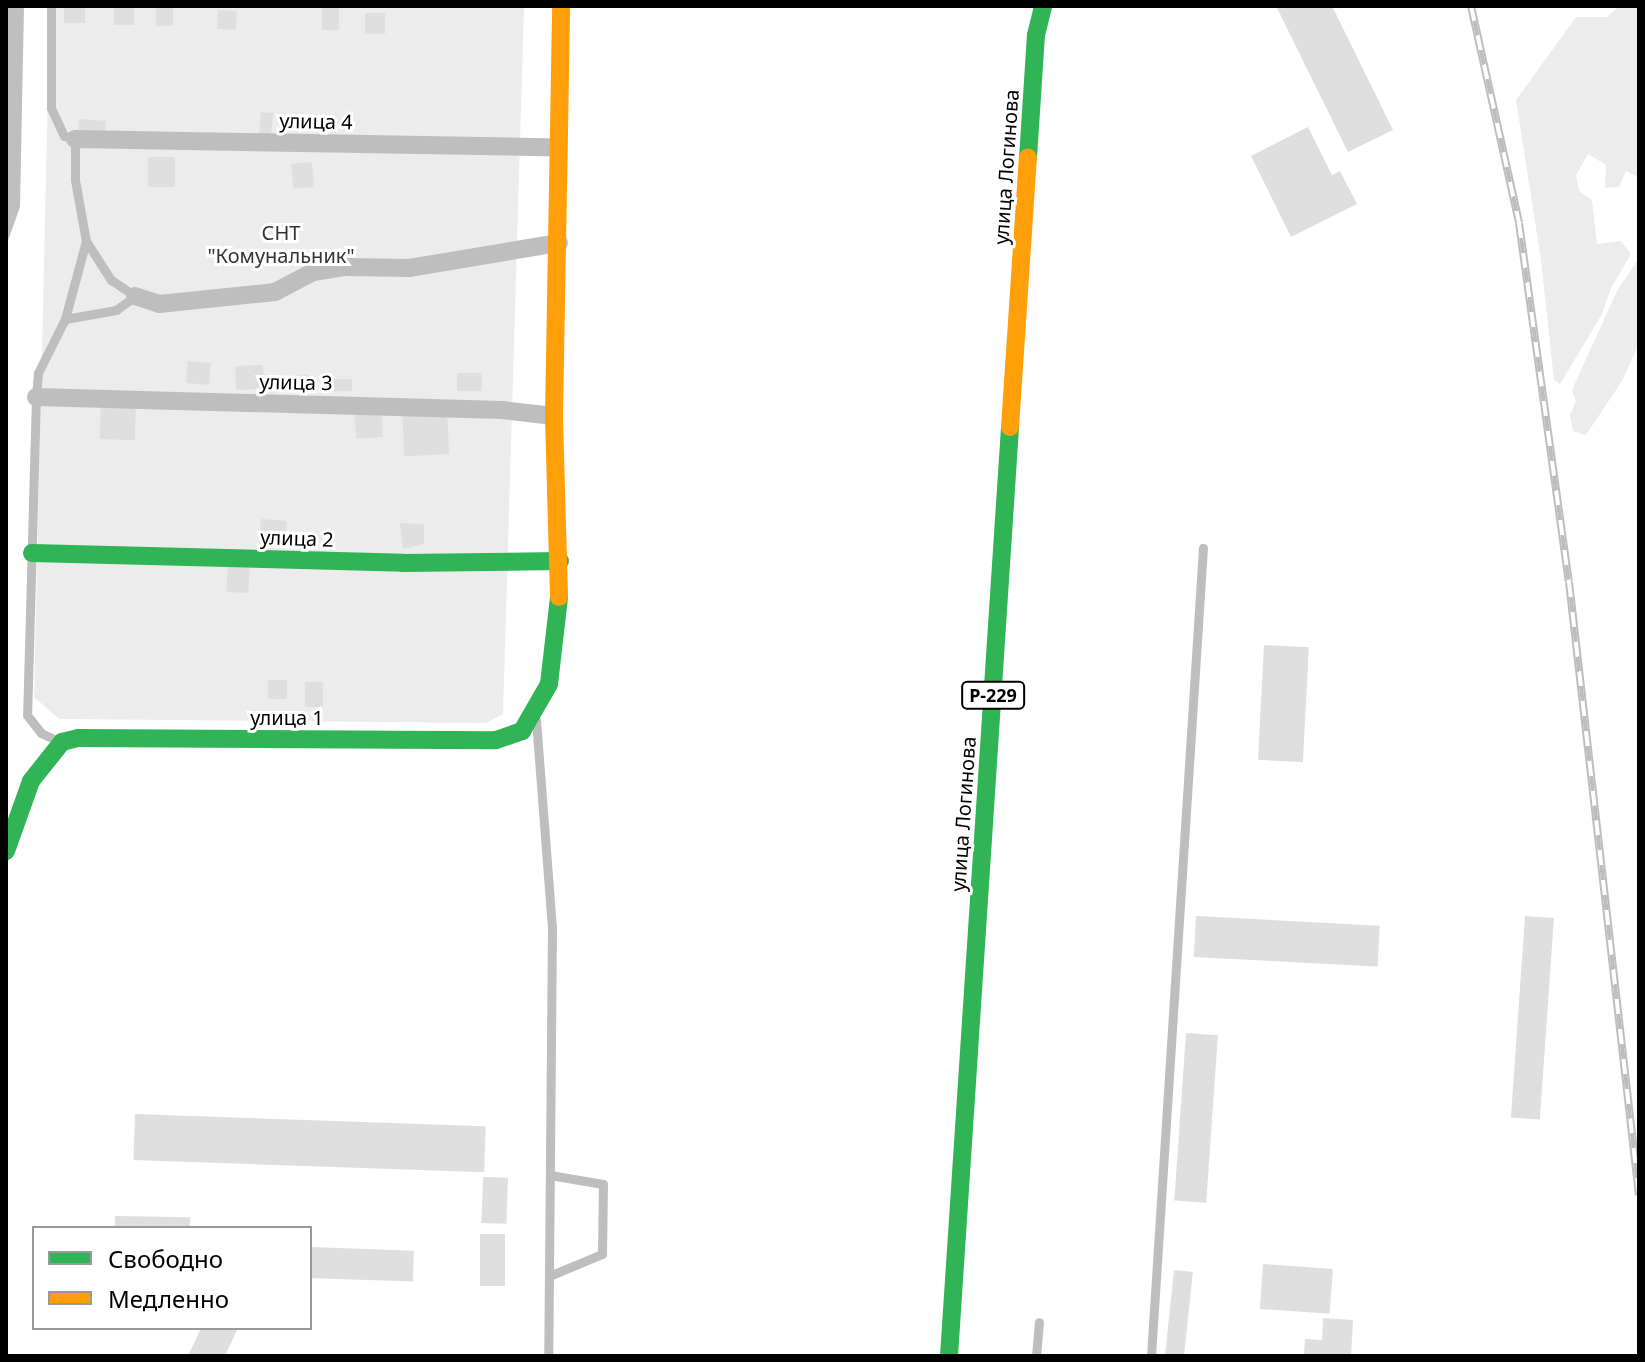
<!DOCTYPE html>
<meta charset="utf-8">
<style>
body{margin:0}
#map{position:relative;width:1645px;height:1362px;overflow:hidden;background:#fff;font-family:"Noto Sans",sans-serif}
div>[style]{position:absolute}
.green>*{inset:0;background:#ececec}
.water>*{inset:0;background:#bfbfbf}
.building>*{inset:0;background:#dfdfdf;transform-origin:0 0}
.lane>*{height:9px;margin:-4.5px;padding:0 4.5px;transform-origin:4.5px;border-radius:4.5px;background:#bebebe}
.street>*{height:18px;margin:-9px;padding:0 9px;transform-origin:9px;border-radius:9px;background:#bebebe}
.fast>*{height:18px;margin:-9px;padding:0 9px;transform-origin:9px;border-radius:9px;background:#30b455}
.slow>*{height:18px;margin:-9px;padding:0 9px;transform-origin:9px;border-radius:9px;background:#ff9f0a}
.rail>*{height:8px;margin-top:-4px;transform-origin:0;background:repeating-linear-gradient(90deg,#fff 0 15px,#bebebe 0 30px);box-sizing:border-box;border-block:2px solid #bebebe}
span{translate:-50% -50%;white-space:nowrap;text-align:center;line-height:1.15;-webkit-text-stroke:6px #fff;paint-order:stroke}
.shield-label span{padding:2px 6px;background:#fff;border:2px solid;border-radius:6px;-webkit-text-stroke-width:0}
.shield-label{font-size:18px;color:#000;font-weight:700}
.street-label{font-size:20px;color:#000}
.park-label{font-size:20px;color:#333}
.frame{position:absolute;inset:0;border:8px solid #000;pointer-events:none}
.legend{position:absolute;left:32px;top:1226px;width:280px;height:104px;box-sizing:border-box;background:#fff;border:2px solid #999;margin:0;padding:10px 14px;list-style:none;font-size:24px;color:#000}
.legend li{display:flex;align-items:center;gap:16px;height:40px}
.legend b{width:40px;border:2px solid #999}
</style>
<div id="map">
<div class="green">
<i style="clip-path:polygon(50px 6px,524px 6px,503px 714px,486px 723px,59px 719px,34px 697px)"></i>
<i style="clip-path:polygon(1619px 6px,1639px 6px,1639px 178px,1626px 171px,1619px 187px,1605px 188px,1606px 165px,1588px 154px,1576px 175px,1579px 191px,1592px 200px,1597px 244px,1621px 241px,1631px 254px,1611px 288px,1601px 316px,1560px 384px,1554px 380px,1541px 260px,1516px 100px,1576px 17px,1607px 17px)"></i>
<i style="clip-path:polygon(1639px 258px,1639px 344px,1622px 381px,1586px 435px,1573px 431px,1570px 415px,1576px 401px,1572px 390px,1617px 291px)"></i>
</div>
<div class="water">
<i style="clip-path:polygon(6px 6px,24px 6px,20px 207px,6px 246px)"></i>
</div>
<div class="building">
<i style="left:64px;top:6px;width:21px;height:17px"></i>
<i style="left:114px;top:6px;width:20px;height:19px"></i>
<i style="left:156px;top:6px;width:17px;height:20px"></i>
<i style="clip-path:polygon(1276px 6px,1332px 6px,1393px 130px,1348px 152px)"></i>
<i style="left:322px;top:7px;width:17px;height:23px"></i>
<i style="left:218px;top:10px;width:19px;height:19px;rotate:3deg"></i>
<i style="left:365px;top:13px;width:20px;height:21px"></i>
<i style="left:261px;top:112px;width:12px;height:23px;rotate:5deg"></i>
<i style="left:79px;top:119px;width:27px;height:13px;rotate:4deg"></i>
<i style="clip-path:polygon(1308px 127px,1332px 175px,1340px 171px,1357px 204px,1291px 237px,1251px 156px)"></i>
<i style="left:148px;top:157px;width:27px;height:30px"></i>
<i style="left:312px;top:162px;width:25px;height:21px;rotate:85deg"></i>
<i style="left:188px;top:361px;width:23px;height:22px;rotate:5deg"></i>
<i style="left:263px;top:365px;width:24px;height:28px;rotate:88deg"></i>
<i style="left:457px;top:373px;width:25px;height:18px"></i>
<i style="left:308px;top:375px;width:14px;height:21px;rotate:86deg"></i>
<i style="left:328px;top:379px;width:24px;height:12px"></i>
<i style="left:101px;top:404px;width:35px;height:35px;rotate:2deg"></i>
<i style="left:381px;top:409px;width:28px;height:27px;rotate:86deg"></i>
<i style="left:447px;top:410px;width:44px;height:45px;rotate:87deg"></i>
<i style="left:261px;top:519px;width:26px;height:20px;rotate:4deg"></i>
<i style="clip-path:polygon(400px 523px,424px 524px,424px 544px,403px 549px)"></i>
<i style="left:228px;top:560px;width:22px;height:32px;rotate:3deg"></i>
<i style="left:1264px;top:645px;width:45px;height:115px;rotate:3deg"></i>
<i style="left:268px;top:680px;width:19px;height:19px"></i>
<i style="left:305px;top:682px;width:18px;height:25px"></i>
<i style="left:1196px;top:916px;width:184px;height:41px;rotate:3deg"></i>
<i style="left:1525px;top:916px;width:29px;height:202px;rotate:4deg"></i>
<i style="left:1186px;top:1033px;width:32px;height:168px;rotate:4deg"></i>
<i style="left:135px;top:1114px;width:351px;height:46px;rotate:2deg"></i>
<i style="left:483px;top:1177px;width:25px;height:46px;rotate:2deg"></i>
<i style="left:115px;top:1216px;width:75px;height:12px;rotate:1deg"></i>
<i style="left:480px;top:1234px;width:25px;height:52px"></i>
<i style="left:310px;top:1247px;width:104px;height:31px;rotate:2deg"></i>
<i style="left:1263px;top:1264px;width:70px;height:45px;rotate:4deg"></i>
<i style="left:1174px;top:1270px;width:19px;height:86px;rotate:6deg"></i>
<i style="clip-path:polygon(1323px 1318px,1353px 1320px,1351px 1356px,1304px 1356px,1305px 1339px,1322px 1340px)"></i>
<i style="clip-path:polygon(201px 1328px,238px 1328px,225px 1356px,188px 1356px)"></i>
</div>
<div class="lane">
<i style="left:51px;top:6px;width:102px;rotate:90deg"></i>
<i style="left:51px;top:108px;width:31px;rotate:65deg"></i>
<i style="left:64px;top:136px;width:11px;rotate:15deg"></i>
<i style="left:75px;top:139px;width:41px;rotate:90deg"></i>
<i style="left:75px;top:180px;width:62px;rotate:79.8deg"></i>
<i style="left:86px;top:241px;width:81px;rotate:105.1deg"></i>
<i style="left:65px;top:319px;width:60px;rotate:116.6deg"></i>
<i style="left:38px;top:373px;width:24px;rotate:95deg"></i>
<i style="left:36px;top:397px;width:318px;rotate:91.6deg"></i>
<i style="left:27px;top:715px;width:23px;rotate:52deg"></i>
<i style="left:41px;top:733px;width:19px;rotate:25deg"></i>
<i style="left:65px;top:319px;width:52px;rotate:-10deg"></i>
<i style="left:116px;top:310px;width:24px;rotate:-36deg"></i>
<i style="left:135px;top:296px;width:29px;rotate:-146deg"></i>
<i style="left:111px;top:280px;width:46px;rotate:-122.7deg"></i>
<i style="left:536px;top:720px;width:208px;rotate:85.6deg"></i>
<i style="left:552px;top:927px;width:429px;rotate:90.5deg"></i>
<i style="left:549px;top:1276px;width:57px;rotate:-22.5deg"></i>
<i style="left:602px;top:1254px;width:70px;rotate:-89.2deg"></i>
<i style="left:603px;top:1184px;width:54px;rotate:-170.4deg"></i>
<i style="left:1036px;top:1356px;width:34px;rotate:-85deg"></i>
<i style="left:1151px;top:1356px;width:810px;rotate:-86.32deg"></i>
</div>
<div class="street">
<i style="left:75px;top:139px;width:481px;rotate:1deg"></i>
<i style="left:135px;top:296px;width:25px;rotate:18deg"></i>
<i style="left:159px;top:304px;width:117px;rotate:-5.9deg"></i>
<i style="left:275px;top:292px;width:43px;rotate:-27.8deg"></i>
<i style="left:313px;top:272px;width:33px;rotate:-9deg"></i>
<i style="left:346px;top:267px;width:63px;rotate:0.9deg"></i>
<i style="left:409px;top:268px;width:152px;rotate:-9.5deg"></i>
<i style="left:36px;top:397px;width:466px;rotate:1.6deg"></i>
<i style="left:502px;top:410px;width:52px;rotate:6.6deg"></i>
</div>
<div class="fast">
<i style="left:1028px;top:158px;width:123px;rotate:-86.3deg"></i>
<i style="left:1036px;top:35px;width:30px;rotate:-76deg"></i>
<i style="left:32px;top:553px;width:371px;rotate:1.5deg"></i>
<i style="left:403px;top:563px;width:157px;rotate:-0.7deg"></i>
<i style="left:6px;top:851px;width:74px;rotate:-70.3deg"></i>
<i style="left:31px;top:781px;width:50px;rotate:-51.5deg"></i>
<i style="left:62px;top:742px;width:16px;rotate:-14deg"></i>
<i style="left:78px;top:738px;width:418px;rotate:0.3deg"></i>
<i style="left:496px;top:740px;width:28px;rotate:-19deg"></i>
<i style="left:522px;top:731px;width:54px;rotate:-60.1deg"></i>
<i style="left:549px;top:684px;width:88px;rotate:-83.4deg"></i>
<i style="left:949px;top:1356px;width:931px;rotate:-86.24deg"></i>
</div>
<div class="slow">
<i style="left:1010px;top:427px;width:270px;rotate:-86.2deg"></i>
<i style="left:559px;top:597px;width:181px;rotate:-91.6deg"></i>
<i style="left:554px;top:416px;width:410px;rotate:-89deg"></i>
</div>
<div class="rail">
<i style="left:1471px;top:6px;width:222px;rotate:77.5deg"></i>
<i style="left:1519px;top:223px;width:362px;rotate:82.1deg"></i>
<i style="left:1569px;top:582px;width:617px;rotate:83.49deg"></i>
</div>
<div class="shield-label">
<span style="left:993px;top:695px">Р-229</span>
</div>
<div class="street-label">
<span style="left:316px;top:121px;rotate:1deg">улица 4</span>
<span style="left:1006px;top:167px;rotate:-86deg">улица Логинова</span>
<span style="left:296px;top:382px;rotate:1deg">улица 3</span>
<span style="left:297px;top:538px;rotate:2deg">улица 2</span>
<span style="left:287px;top:717px">улица 1</span>
<span style="left:963px;top:814px;rotate:-86deg">улица Логинова</span>
</div>
<div class="park-label">
<span style="left:281px;top:244px">СНТ<br>"Комунальник"</span>
</div>
<div class="frame"></div>
<ul class="legend">
<li><b style="height:10px;background:#30b455"></b>Свободно</li>
<li><b style="height:10px;background:#ff9f0a"></b>Медленно</li>
</ul>
</div>
